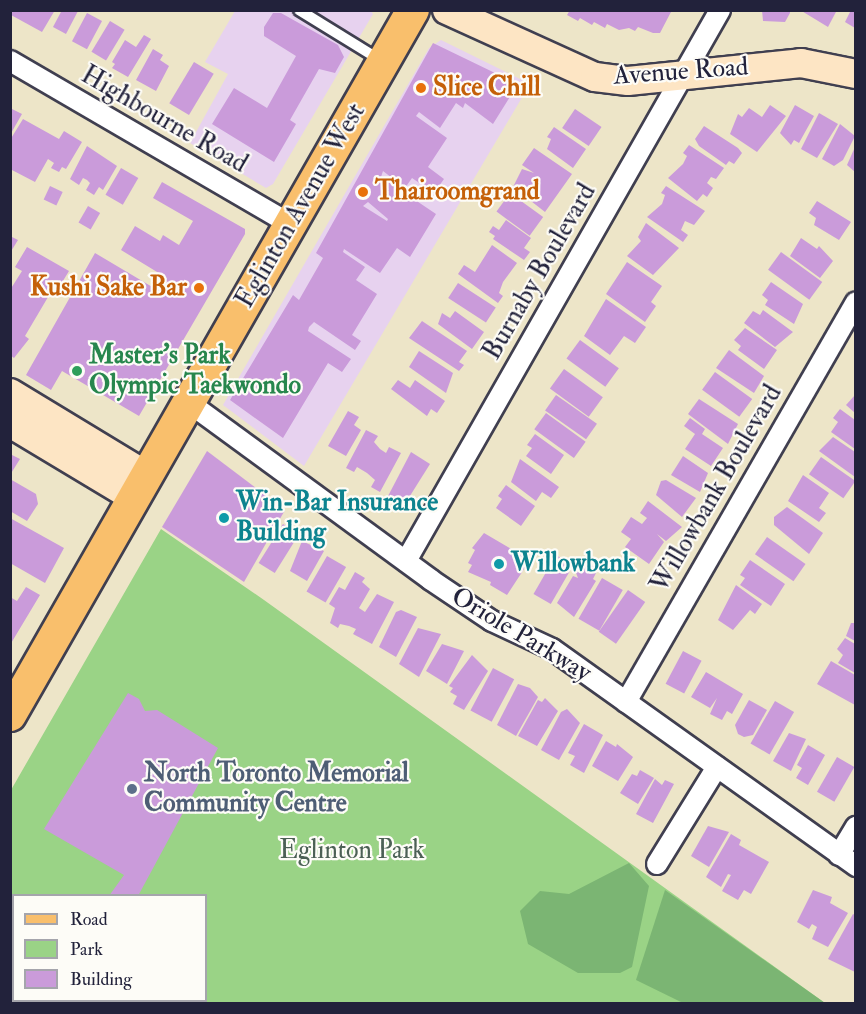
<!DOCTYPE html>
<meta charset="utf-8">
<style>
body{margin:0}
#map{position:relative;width:866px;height:1014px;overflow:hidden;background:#ede5c8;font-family:"IM FELL Double Pica",serif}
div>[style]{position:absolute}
.built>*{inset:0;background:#e7d2ef}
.green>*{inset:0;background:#9ad386}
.forest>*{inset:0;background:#7bb573}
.building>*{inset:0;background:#ca9bda;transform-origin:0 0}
.roads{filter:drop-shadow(2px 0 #403f50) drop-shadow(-2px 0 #403f50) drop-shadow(0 2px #403f50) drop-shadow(0 -2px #403f50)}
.lane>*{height:10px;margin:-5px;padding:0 5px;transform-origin:5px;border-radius:5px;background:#fff}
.street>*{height:20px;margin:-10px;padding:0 10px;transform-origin:10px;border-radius:10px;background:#fff}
.secondary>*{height:28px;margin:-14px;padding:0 14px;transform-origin:14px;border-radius:14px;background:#fde5c4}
.primary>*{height:32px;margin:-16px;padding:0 16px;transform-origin:16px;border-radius:16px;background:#f9bf6c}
.dots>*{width:16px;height:16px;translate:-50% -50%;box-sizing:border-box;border:3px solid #fdfcf7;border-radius:50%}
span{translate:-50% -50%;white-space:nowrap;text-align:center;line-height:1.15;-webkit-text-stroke:4.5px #fdfcf7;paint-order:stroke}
.street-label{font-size:26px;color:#22223b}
.food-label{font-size:26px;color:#c56008;font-weight:700}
.left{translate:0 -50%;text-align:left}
.right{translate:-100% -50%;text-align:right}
.leisure-label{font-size:26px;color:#27864d;font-weight:700}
.culture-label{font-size:26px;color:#0d838f;font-weight:700}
.service-label{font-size:26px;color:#4e5e75;font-weight:700}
.park-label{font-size:26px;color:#4c6055}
.frame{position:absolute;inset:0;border:12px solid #22223b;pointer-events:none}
.legend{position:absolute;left:12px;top:894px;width:195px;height:108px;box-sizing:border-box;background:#fdfcf7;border:2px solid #a5a5ac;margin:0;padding:8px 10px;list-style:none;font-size:18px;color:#22223b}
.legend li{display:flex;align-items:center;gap:12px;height:30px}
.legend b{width:30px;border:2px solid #a5a5ac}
</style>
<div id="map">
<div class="built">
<i style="clip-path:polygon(235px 11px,371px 11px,373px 14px,273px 184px,266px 188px,190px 143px,228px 74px,205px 62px)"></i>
<i style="clip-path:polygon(441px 40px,530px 84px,304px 466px,223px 405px,429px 48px)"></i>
</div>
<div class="green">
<i style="clip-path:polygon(evenodd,161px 529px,264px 600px,825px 1003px,11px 1004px,11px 790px,161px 529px,14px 896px,206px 896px,206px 1000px,14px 1000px,14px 896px)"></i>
</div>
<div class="forest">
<i style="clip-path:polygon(629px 863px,649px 886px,632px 967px,620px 973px,578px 973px,528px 944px,520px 911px,540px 891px,569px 894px)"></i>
<i style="clip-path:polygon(665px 890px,825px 1003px,683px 1003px,636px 980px)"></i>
</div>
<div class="building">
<i style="clip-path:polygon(13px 10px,55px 10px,42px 32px,11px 15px)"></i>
<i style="clip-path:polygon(62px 10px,78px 11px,66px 34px,53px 27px)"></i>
<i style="clip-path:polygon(570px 10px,672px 10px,660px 33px,653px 33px,638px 27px,635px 31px,629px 28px,619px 30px,607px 24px,605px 28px,594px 22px,592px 25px,580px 18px,578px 21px,567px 15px)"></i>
<i style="clip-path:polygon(762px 10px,790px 10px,790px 13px,785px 22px,763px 21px)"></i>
<i style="clip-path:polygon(800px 10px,837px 10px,828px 27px)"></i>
<i style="clip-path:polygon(851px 10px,855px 10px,855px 28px,845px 22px)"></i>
<i style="left:87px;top:13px;width:17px;height:32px;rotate:28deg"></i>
<i style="clip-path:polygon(273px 13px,281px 13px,338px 45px,344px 57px,335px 73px,319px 69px,290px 120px,296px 124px,274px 162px,212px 124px,234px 88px,267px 108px,296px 56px,264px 36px,264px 27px)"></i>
<i style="left:110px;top:21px;width:17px;height:36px;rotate:31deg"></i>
<i style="clip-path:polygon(144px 35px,151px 39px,128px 77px,112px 68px,115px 64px,112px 62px,125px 40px,136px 47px)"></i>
<i style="clip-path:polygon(evenodd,433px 43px,518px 84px,493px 124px,465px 103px,463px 108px,456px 103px,440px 128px,419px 112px,416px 116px,447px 138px,428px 167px,444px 179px,434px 193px,412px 178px,405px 188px,383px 171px,381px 177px,436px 214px,410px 257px,397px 248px,380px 273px,344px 249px,343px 252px,365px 267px,356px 280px,377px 294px,352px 335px,361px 341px,355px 350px,314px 322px,309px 327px,308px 331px,351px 359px,342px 372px,328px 363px,283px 438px,230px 400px,293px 295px,299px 300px,323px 258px,316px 253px,433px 43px,368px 202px,388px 219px,387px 221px,363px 206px,368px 202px)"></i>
<i style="clip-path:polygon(153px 49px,163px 55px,160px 60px,169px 66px,156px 91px,136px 80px)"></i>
<i style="left:194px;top:62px;width:23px;height:48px;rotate:31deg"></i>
<i style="clip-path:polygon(770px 105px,786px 116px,757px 152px,730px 134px,738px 114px,742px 117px,749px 108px,762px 117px)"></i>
<i style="clip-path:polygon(795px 105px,814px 116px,799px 143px,794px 140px,791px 145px,780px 133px)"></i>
<i style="clip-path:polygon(10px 108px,22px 114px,10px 135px)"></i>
<i style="left:575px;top:109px;width:32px;height:23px;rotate:34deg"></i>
<i style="clip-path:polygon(819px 113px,838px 124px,817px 158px,801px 149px)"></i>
<i style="clip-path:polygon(23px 119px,59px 139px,64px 131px,82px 142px,66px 169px,62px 167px,59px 172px,51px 168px,54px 163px,48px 159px,35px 182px,10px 169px,10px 140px)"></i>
<i style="clip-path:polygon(840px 124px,855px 136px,843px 160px,834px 166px,822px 159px)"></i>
<i style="clip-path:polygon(704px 126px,738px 148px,742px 153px,734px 164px,729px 161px,726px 165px,699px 146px,695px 139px)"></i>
<i style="clip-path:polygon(554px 127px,586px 149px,573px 168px,547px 149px,551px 139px,547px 137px)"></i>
<i style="clip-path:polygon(689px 145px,724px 168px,716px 179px,711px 177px,707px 183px,713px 188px,707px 197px,703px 194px,697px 201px,668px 178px,683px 164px,687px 156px,683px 153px)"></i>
<i style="clip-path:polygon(87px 146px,117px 166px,103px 190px,99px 187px,94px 195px,86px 190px,90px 183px,87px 180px,83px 178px,79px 185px,70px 179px)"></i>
<i style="clip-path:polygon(855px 147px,855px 172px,847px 165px)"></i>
<i style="clip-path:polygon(534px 148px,572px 174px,545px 212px,513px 187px,522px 169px,534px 173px,522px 165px)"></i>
<i style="left:121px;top:168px;width:20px;height:31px;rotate:30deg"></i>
<i style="clip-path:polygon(162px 182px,245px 229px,245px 234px,139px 416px,62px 371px,51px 390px,26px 375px,95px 253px,154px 288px,162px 275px,121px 250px,135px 226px,160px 241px,163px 235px,179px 245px,193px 221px,153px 198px)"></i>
<i style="left:50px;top:186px;width:14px;height:15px;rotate:25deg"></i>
<i style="clip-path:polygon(666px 186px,705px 211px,694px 225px,685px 221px,681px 230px,688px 235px,683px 242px,647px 217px,662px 204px,665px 195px,661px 193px)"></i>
<i style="left:510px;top:193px;width:41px;height:23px;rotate:36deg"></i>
<i style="clip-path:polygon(817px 201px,851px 222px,839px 240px,814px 225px,816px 218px,809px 213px)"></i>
<i style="left:88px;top:206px;width:14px;height:19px;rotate:30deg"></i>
<i style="clip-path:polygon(506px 220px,531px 238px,524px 248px,530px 252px,524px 260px,493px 239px,495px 236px,489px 232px,493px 226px,499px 230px)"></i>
<i style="clip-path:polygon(646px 223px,679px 248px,653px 275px,627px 256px,641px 241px,638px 237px)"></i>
<i style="clip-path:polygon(10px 236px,18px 240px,10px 253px)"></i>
<i style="clip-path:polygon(801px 238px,817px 249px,819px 246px,833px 261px,820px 278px,790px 256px)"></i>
<i style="clip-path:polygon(492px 245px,517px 263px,503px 282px,499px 293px,503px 296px,498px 303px,458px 274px,464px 265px,475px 272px)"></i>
<i style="clip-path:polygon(27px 247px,69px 271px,55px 294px,51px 292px,25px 336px,29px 339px,14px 358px,10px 355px,10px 290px,22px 271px,15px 267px)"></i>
<i style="left:781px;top:252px;width:51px;height:22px;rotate:36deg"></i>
<i style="clip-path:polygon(627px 262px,662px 286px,651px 302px,656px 306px,645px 322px,606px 294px)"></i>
<i style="clip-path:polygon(771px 282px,803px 304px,794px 324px,765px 305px,768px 300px,762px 295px)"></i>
<i style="left:458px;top:283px;width:45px;height:18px;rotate:33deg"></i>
<i style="clip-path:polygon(606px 299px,646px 327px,635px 343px,624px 336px,610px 355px,584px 336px)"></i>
<i style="clip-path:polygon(763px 310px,793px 332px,775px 347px,744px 323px,753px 311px,760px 315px)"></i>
<i style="clip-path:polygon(455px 311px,484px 332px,472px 349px,438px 324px,442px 313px,450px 318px)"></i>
<i style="clip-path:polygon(422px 321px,467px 351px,459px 362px,464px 365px,459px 371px,409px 338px)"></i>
<i style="clip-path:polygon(745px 328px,777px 350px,764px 369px,738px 350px,741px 346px,734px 340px)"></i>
<i style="left:580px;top:340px;width:48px;height:23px;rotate:36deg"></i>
<i style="clip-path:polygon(729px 350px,764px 376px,754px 393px,716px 368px)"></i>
<i style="clip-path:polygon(419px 351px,453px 373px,446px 393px,409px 367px)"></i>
<i style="left:564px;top:369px;width:48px;height:24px;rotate:36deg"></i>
<i style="left:715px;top:372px;width:46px;height:22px;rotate:36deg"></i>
<i style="clip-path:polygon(398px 380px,410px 388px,415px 380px,445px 401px,437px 413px,431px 409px,427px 416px,391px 389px)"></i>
<i style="left:556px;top:395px;width:50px;height:19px;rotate:35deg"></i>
<i style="clip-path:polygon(855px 395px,855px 413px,846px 405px)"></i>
<i style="clip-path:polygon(699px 399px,738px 424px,728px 444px,688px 414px)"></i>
<i style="clip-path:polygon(840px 409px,855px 420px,855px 449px,831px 432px,838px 422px,833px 418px)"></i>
<i style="clip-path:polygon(348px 411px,359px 417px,354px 425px,361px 430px,346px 456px,328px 446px)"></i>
<i style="left:546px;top:413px;width:49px;height:20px;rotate:36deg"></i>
<i style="clip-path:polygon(690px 418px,705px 429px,702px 434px,723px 448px,711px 466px,685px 449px,695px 434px,684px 426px)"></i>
<i style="clip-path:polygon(366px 430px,378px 436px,374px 442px,380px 449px,386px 453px,389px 447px,401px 453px,380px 492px,371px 487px,375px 480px,367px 473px,357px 467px,354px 472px,346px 468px)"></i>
<i style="clip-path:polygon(535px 434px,564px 455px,551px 474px,526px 456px,532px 448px,527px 445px)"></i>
<i style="clip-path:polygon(833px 437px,855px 452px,855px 477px,819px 451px)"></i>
<i style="clip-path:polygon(207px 451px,285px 510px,244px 582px,162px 527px)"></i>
<i style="clip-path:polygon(411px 452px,430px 464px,403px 507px,387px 498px)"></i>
<i style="clip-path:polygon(10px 454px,20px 459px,10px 475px)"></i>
<i style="clip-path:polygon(683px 456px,708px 473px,700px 492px,671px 475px)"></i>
<i style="left:821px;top:457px;width:42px;height:21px;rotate:35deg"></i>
<i style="clip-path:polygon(520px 459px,559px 487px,551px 498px,542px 492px,536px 501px,511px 482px)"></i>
<i style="clip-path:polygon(803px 475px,829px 493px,819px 508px,826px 513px,819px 522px,788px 501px)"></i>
<i style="clip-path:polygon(10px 479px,36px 494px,38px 504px,27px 521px,10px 511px)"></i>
<i style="clip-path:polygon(666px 480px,696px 498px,682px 517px,656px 495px,661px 481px)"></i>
<i style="clip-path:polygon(506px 485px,535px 506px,521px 526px,496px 508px,502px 499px,498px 496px)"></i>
<i style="clip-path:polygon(648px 501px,682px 527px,666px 541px,657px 534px,664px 542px,649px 564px,625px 547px,631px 539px,621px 532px,631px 517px,642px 524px,647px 518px,640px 513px)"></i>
<i style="clip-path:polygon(787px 507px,823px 533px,809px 554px,774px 525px,774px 517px)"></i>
<i style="clip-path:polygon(10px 518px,64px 548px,45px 583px,10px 563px)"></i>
<i style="left:283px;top:524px;width:19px;height:46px;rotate:32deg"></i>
<i style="clip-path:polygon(484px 533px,530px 560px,507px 595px,490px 585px,491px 582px,468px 572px,472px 565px,468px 563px,475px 550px,472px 548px)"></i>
<i style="left:767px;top:537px;width:47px;height:21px;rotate:35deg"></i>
<i style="clip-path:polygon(302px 541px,324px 551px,307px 581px,290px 571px)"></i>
<i style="left:556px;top:555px;width:20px;height:45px;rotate:30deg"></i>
<i style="left:327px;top:556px;width:22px;height:41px;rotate:30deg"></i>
<i style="clip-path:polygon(750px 560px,785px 584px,771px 606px,740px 585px,745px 578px,740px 575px)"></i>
<i style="clip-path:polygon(583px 561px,598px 569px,593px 579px,596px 581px,574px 617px,557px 603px,573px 576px,578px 578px,576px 573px)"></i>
<i style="clip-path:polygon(355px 572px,365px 578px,362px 582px,370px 589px,359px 608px,365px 612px,377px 594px,394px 602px,372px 644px,353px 634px,356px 629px,349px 626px,340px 624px,338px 628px,330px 623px,335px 608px,329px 604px,339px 587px,345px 590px)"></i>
<i style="left:602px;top:578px;width:24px;height:47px;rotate:30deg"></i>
<i style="clip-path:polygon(736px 585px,762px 604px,755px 614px,750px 610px,733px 630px,718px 620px)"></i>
<i style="clip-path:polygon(26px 587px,40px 595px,10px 645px,10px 597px,17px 601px)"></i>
<i style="left:628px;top:590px;width:21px;height:51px;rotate:35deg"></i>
<i style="clip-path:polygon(401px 610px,417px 617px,396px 657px,379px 647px,396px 612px)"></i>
<i style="clip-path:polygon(851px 623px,855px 623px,855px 641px,846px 636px)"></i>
<i style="clip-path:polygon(418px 628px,441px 634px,419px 677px,399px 664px)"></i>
<i style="clip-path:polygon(845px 638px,855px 644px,855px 673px,838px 663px,843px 655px,837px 649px)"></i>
<i style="clip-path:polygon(442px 644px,464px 651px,447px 684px,426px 671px)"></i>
<i style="left:683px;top:651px;width:21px;height:37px;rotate:28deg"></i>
<i style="clip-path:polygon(472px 655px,488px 671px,464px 710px,453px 704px,457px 696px,450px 692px,453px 688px,449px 686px)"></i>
<i style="clip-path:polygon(831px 661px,855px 675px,855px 705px,817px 684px)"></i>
<i style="left:493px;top:668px;width:24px;height:48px;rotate:28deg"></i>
<i style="clip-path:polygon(706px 672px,743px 694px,732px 714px,727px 711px,722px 720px,710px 714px,717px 698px,710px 708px,691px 697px)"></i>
<i style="clip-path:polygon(518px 684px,530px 688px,538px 697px,516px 736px,497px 725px)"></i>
<i style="clip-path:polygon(128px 693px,139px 699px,145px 711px,157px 710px,218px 748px,138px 896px,109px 896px,124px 875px,44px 829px)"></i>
<i style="clip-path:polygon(545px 698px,558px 711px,537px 746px,518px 736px,538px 700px,542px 702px)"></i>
<i style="clip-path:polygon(749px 700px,767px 710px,753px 735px,744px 737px,738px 734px,735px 725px)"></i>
<i style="left:775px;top:701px;width:22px;height:49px;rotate:30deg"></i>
<i style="clip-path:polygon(567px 709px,580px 723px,559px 760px,541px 750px,561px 712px)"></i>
<i style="clip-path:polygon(584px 724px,603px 735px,584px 773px,570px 765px,575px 756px,568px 753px)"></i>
<i style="clip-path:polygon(789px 733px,806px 739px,791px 771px,773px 761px)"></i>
<i style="clip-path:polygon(606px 741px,616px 747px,617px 744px,633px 757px,618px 781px,592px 766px)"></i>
<i style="clip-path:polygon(808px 745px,825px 755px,808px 785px,796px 778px,802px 768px,797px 765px)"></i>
<i style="left:837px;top:757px;width:20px;height:40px;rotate:30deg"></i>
<i style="clip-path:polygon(640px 770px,654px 778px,638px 804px,620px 793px,632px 774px,637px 776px)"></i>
<i style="clip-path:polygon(655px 779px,662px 785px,665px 780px,674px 784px,653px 823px,636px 814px)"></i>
<i style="clip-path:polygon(708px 826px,729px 832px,709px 867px,691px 856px)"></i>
<i style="clip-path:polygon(731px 834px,741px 840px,739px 845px,769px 862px,751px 894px,744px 890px,738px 900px,722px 891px,731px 875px,728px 874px,721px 887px,706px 877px)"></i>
<i style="clip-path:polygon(813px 890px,832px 897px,830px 903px,848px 913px,828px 947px,812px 939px,817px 927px,812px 924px,809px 929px,797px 922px)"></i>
<i style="clip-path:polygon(853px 914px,855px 915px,855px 972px,828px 959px)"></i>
<i style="clip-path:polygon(42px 1000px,148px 1000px,40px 1004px)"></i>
</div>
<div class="roads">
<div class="lane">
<i style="left:299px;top:10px;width:97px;rotate:31.6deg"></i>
</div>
<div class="street">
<i style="left:10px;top:61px;width:324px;rotate:30.2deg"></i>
<i style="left:188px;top:402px;width:301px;rotate:36.2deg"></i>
<i style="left:431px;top:580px;width:73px;rotate:33.9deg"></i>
<i style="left:492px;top:621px;width:66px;rotate:25deg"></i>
<i style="left:552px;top:649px;width:374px;rotate:35.5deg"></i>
<i style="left:406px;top:561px;width:634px;rotate:-60.32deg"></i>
<i style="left:626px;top:702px;width:461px;rotate:-60.1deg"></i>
<i style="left:839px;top:855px;width:33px;rotate:-59deg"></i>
<i style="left:657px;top:864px;width:114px;rotate:-58.3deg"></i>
</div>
<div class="secondary">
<i style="left:447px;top:10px;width:162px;rotate:24.4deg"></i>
<i style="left:595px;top:77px;width:33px;rotate:7deg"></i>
<i style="left:628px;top:81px;width:174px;rotate:-5.9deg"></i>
<i style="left:801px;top:63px;width:56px;rotate:11.3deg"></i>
<i style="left:10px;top:393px;width:160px;rotate:31.2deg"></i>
<i style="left:10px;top:423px;width:146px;rotate:31deg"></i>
</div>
<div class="primary">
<i style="left:10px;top:715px;width:812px;rotate:-60.25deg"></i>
</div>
</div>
<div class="dots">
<i style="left:421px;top:88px;background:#e8710a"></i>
<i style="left:363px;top:192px;background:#e8710a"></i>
<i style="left:199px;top:288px;background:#e8710a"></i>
<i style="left:77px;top:371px;background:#2e9e5b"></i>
<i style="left:224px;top:518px;background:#0f9aa8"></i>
<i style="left:499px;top:564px;background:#0f9aa8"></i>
<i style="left:132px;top:789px;background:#5c6f8a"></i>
</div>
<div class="street-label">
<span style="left:681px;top:72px;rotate:-4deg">Avenue Road</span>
<span style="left:164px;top:120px;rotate:30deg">Highbourne Road</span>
<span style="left:301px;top:206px;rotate:-60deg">Eglinton Avenue West</span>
<span style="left:540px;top:272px;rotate:-60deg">Burnaby Boulevard</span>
<span style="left:717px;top:489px;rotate:-60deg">Willowbank Boulevard</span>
<span style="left:521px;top:635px;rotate:31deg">Oriole Parkway</span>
</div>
<div class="food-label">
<span class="left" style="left:433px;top:88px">Slice Chill</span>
<span class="left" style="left:375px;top:192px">Thairoomgrand</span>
<span class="right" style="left:187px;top:288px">Kushi Sake Bar</span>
</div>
<div class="leisure-label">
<span class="left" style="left:89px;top:371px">Master’s Park<br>Olympic Taekwondo</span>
</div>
<div class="culture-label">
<span class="left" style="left:236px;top:518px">Win-Bar Insurance<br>Building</span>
<span class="left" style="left:511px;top:564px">Willowbank</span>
</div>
<div class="service-label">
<span class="left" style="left:144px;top:789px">North Toronto Memorial<br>Community Centre</span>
</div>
<div class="park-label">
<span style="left:352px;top:851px">Eglinton Park</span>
</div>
<div class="frame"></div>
<ul class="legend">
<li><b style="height:8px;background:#f9bf6c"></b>Road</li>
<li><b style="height:16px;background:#9ad386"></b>Park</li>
<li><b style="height:16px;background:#ca9bda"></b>Building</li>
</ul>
</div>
